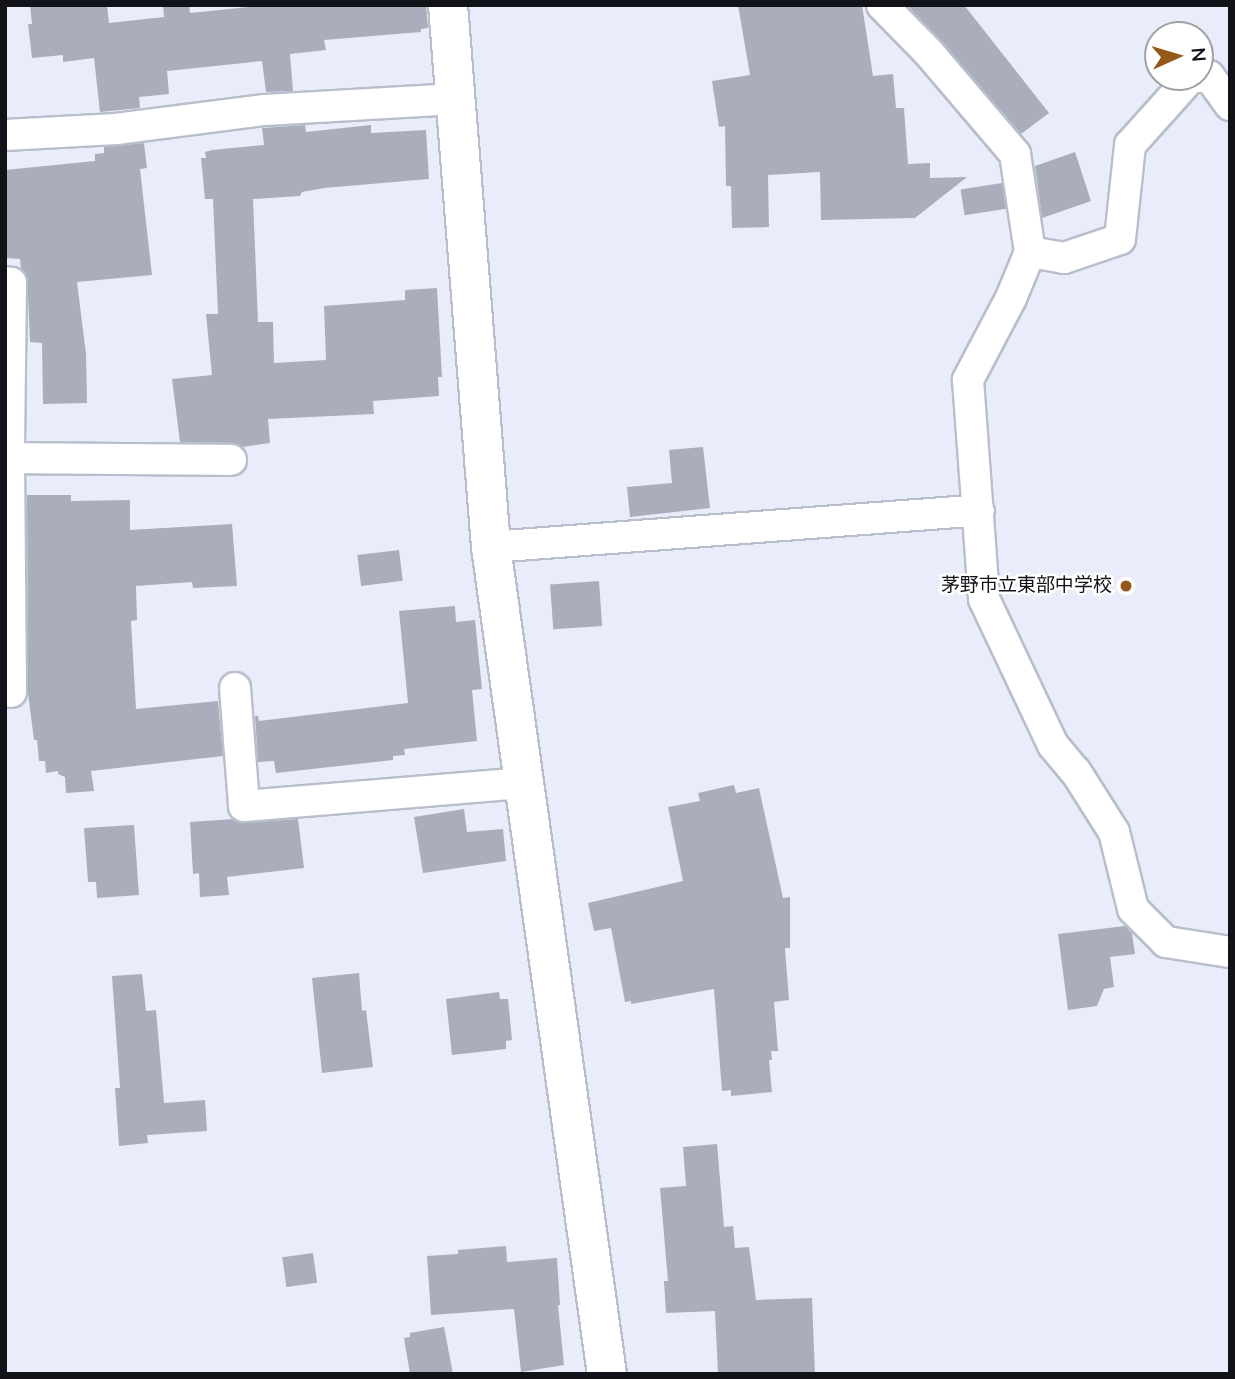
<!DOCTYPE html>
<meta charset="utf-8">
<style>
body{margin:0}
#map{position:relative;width:1235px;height:1379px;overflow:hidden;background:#e8ecfb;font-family:"Nunito Sans","Noto Sans JP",sans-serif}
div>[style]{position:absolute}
.building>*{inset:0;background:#aaaebc;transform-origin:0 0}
.roads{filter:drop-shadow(2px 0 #b9becc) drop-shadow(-2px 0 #b9becc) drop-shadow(0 2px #b9becc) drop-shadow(0 -2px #b9becc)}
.minor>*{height:30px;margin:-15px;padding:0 15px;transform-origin:15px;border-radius:15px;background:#fff}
.tertiary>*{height:38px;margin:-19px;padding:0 19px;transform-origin:19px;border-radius:19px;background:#fff}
.dots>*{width:19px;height:19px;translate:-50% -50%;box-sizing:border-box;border:4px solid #fff;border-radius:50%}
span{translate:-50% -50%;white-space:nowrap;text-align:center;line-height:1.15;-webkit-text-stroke:5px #fff;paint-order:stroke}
.poi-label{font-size:19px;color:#121318}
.right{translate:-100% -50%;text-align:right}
.frame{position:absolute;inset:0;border:7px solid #121318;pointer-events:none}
.north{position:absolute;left:1144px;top:21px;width:70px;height:70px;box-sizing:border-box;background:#fff;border:2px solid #a0a1a3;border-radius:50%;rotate:86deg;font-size:19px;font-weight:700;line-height:28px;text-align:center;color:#121318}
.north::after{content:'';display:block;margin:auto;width:24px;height:32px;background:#945918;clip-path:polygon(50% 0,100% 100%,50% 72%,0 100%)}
</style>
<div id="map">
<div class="building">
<i style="clip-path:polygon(30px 5px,107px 5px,109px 23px,164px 17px,163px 5px,189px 5px,190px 13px,268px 5px,426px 5px,428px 28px,421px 29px,421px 32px,324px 40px,326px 50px,290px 54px,293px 91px,266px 92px,262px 61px,167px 71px,169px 94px,139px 97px,140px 108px,100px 112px,94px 58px,63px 62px,63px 55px,32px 58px,28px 24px,32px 24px)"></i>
<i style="clip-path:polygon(738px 5px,862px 5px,873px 76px,893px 74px,896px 108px,904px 108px,908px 164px,930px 163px,930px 178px,967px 177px,915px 218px,821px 220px,820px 172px,768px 175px,769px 227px,732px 228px,731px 186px,726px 186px,725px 126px,719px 127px,712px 81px,750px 75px)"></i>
<i style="clip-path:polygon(907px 5px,964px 5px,1049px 113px,1021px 134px,942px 42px)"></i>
<i style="clip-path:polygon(305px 125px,306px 132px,371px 125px,371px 133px,426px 130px,429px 179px,324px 188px,302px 192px,300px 196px,253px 199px,258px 322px,273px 322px,274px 363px,326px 360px,324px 306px,405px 300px,405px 290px,437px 288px,442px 377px,438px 377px,439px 396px,373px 401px,374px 414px,268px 419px,270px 443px,242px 447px,231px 443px,180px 442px,172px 379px,212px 375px,206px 314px,218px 314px,213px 199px,205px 199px,201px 158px,206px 158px,205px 152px,212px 150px,264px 145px,262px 128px)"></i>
<i style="clip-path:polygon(144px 143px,147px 168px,140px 169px,152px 275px,77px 282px,86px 354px,87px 403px,43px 404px,42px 343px,30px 342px,27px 276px,21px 269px,20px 259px,5px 258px,5px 170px,95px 161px,95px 154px,104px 153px,104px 147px)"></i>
<i style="clip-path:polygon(1075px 152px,1091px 201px,1042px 218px,1035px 166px)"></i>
<i style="left:1002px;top:183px;width:26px;height:42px;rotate:81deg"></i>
<i style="clip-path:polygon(703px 447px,710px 508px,630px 517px,627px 487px,672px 483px,669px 450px)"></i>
<i style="clip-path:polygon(27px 495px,71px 495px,71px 501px,130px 500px,130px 530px,232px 524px,237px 586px,193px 588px,192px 582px,136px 586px,137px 620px,131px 621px,136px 709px,218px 701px,223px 756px,91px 771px,94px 791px,66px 793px,65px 777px,58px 774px,58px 771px,46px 773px,45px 761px,39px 761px,37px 740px,34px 740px,28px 693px)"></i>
<i style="left:399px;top:550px;width:31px;height:42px;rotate:83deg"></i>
<i style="left:599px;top:581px;width:45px;height:49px;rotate:86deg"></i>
<i style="clip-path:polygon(455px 606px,456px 622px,475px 620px,482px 689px,472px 690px,477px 741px,404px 749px,405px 755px,393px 756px,393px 760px,276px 773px,274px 761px,258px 762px,255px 716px,258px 716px,259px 721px,408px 703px,399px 611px)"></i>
<i style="clip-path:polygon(734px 785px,736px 793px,759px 788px,783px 898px,790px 897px,790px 948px,785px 948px,789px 1000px,774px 1002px,778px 1051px,771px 1051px,772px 1060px,769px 1060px,772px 1092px,731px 1096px,731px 1090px,722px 1091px,714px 989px,631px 1004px,631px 1001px,625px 1002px,611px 928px,594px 931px,588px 903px,683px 881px,668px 807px,700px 801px,698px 793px)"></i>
<i style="clip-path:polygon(464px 809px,467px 832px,503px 829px,506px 861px,423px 873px,414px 817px)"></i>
<i style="clip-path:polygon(234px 819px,245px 823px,298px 819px,304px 868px,227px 877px,229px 895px,200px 897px,199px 873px,193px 874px,190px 822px)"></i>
<i style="clip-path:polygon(134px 825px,139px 895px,97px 898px,96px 882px,88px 882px,84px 828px)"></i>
<i style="clip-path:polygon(1125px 926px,1132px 933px,1135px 954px,1110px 957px,1114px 987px,1104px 989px,1097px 1006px,1068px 1010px,1058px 934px)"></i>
<i style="clip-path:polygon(359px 973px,362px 1011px,366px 1010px,373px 1067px,322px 1073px,312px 978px)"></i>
<i style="clip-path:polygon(142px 974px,146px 1011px,156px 1010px,164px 1103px,205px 1100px,207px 1131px,147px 1135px,148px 1143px,119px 1146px,115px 1088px,120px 1088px,112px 976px)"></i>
<i style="clip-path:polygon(499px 992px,500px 999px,508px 999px,512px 1040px,506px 1041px,506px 1049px,452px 1055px,446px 999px)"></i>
<i style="clip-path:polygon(717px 1144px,724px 1227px,733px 1226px,735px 1248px,749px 1247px,756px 1300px,812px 1298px,815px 1374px,718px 1374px,715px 1311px,666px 1313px,664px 1281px,668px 1281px,660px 1188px,686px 1186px,683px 1147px)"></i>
<i style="clip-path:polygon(506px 1246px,507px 1262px,557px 1258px,560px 1305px,558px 1305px,564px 1365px,521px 1372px,514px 1309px,431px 1315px,427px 1256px,458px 1254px,458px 1250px)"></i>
<i style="left:313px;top:1253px;width:30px;height:31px;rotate:82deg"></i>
<i style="clip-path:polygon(444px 1327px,453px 1374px,410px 1374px,404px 1338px,410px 1337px,410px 1333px)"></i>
</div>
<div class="roads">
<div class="minor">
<i style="left:882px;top:5px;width:67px;rotate:45.6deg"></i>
<i style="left:929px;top:53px;width:133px;rotate:49.6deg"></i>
<i style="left:1015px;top:154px;width:99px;rotate:81.3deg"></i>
<i style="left:1030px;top:252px;width:50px;rotate:112.4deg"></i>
<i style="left:1011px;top:298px;width:93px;rotate:117.7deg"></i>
<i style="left:968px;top:380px;width:220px;rotate:85.8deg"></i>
<i style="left:984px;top:599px;width:161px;rotate:64.7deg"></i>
<i style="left:1053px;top:745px;width:35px;rotate:50deg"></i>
<i style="left:1076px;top:772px;width:71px;rotate:57.7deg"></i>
<i style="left:1114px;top:832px;width:79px;rotate:76.1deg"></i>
<i style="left:1133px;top:909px;width:47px;rotate:45deg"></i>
<i style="left:1166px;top:942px;width:65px;rotate:8.9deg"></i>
<i style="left:1200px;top:77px;width:9px;rotate:-6deg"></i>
<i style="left:1209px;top:76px;width:36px;rotate:54deg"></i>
<i style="left:5px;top:135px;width:111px;rotate:-3.1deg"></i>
<i style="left:116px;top:129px;width:150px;rotate:-7.3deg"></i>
<i style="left:265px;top:110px;width:191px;rotate:-3.3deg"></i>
<i style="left:1030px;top:252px;width:35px;rotate:10deg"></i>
<i style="left:1064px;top:258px;width:59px;rotate:-18.7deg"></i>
<i style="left:1120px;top:239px;width:95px;rotate:-83.9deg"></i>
<i style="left:1130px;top:145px;width:91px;rotate:-48.1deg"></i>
<i style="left:1191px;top:77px;width:6px"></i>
<i style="left:5px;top:282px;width:6px;rotate:9deg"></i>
<i style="left:11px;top:283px;width:175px;rotate:90.7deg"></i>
<i style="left:9px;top:458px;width:222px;rotate:0.5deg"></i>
<i style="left:9px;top:458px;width:234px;rotate:89.5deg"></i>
<i style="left:491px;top:547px;width:489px;rotate:-4.3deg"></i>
<i style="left:235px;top:688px;width:118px;rotate:85.6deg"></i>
<i style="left:244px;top:806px;width:279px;rotate:-4.7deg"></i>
</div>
<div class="tertiary">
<i style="left:448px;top:5px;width:544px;rotate:85.46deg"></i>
<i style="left:491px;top:547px;width:835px;rotate:82.02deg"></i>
</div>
</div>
<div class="dots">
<i style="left:1126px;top:586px;background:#945918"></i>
</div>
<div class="poi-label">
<span class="right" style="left:1112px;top:586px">茅野市立東部中学校</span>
</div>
<div class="frame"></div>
<div class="north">N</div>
</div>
